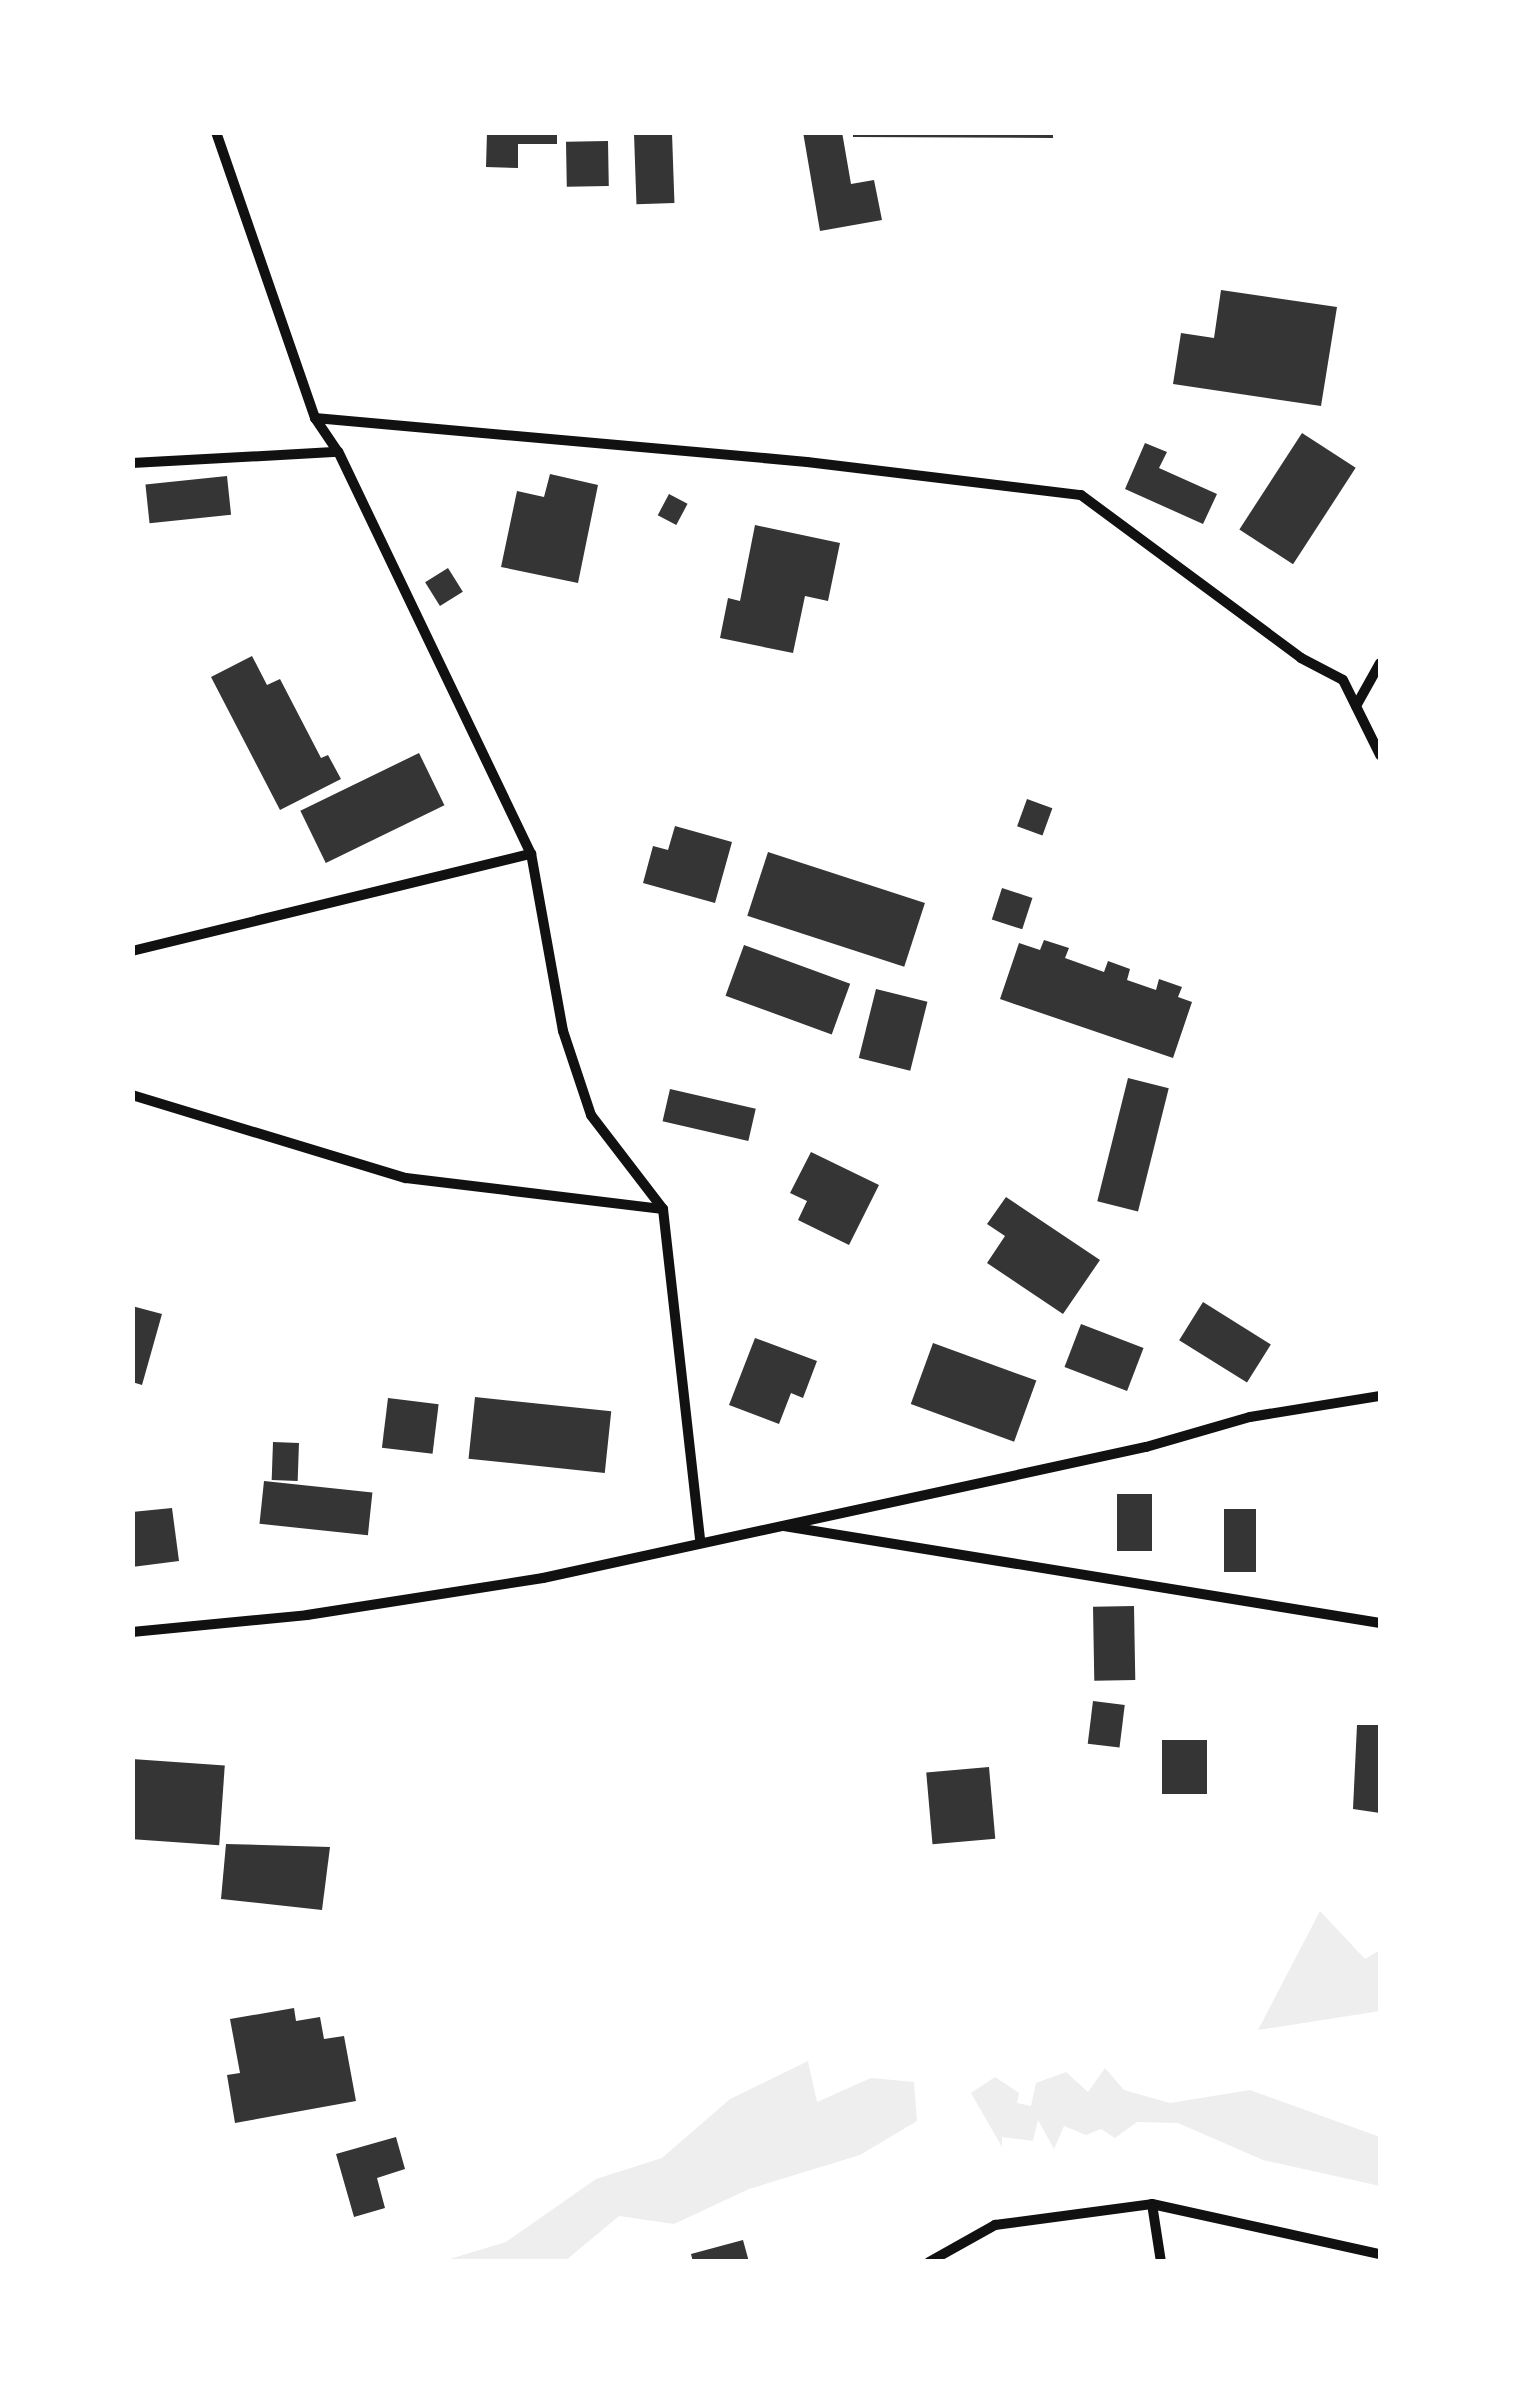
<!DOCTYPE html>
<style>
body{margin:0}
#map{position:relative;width:1513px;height:2394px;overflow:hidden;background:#fff;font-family:"PT Sans Narrow",sans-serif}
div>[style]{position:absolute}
.green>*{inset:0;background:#eee}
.building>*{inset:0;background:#353535;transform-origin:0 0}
.minor>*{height:10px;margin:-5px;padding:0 5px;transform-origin:5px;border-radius:5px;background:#111}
span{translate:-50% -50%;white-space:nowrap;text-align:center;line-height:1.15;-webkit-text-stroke:10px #fff;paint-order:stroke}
.frame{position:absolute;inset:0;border:135px solid #fff;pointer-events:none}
</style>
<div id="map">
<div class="green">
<i style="clip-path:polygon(1320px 1911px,1365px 1959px,1380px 1950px,1380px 2011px,1258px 2030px)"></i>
<i style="clip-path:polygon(808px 2061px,817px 2102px,871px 2078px,914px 2082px,917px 2121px,860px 2155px,749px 2189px,674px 2224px,619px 2216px,565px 2261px,443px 2261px,506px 2242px,596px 2179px,662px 2158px,730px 2099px)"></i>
<i style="clip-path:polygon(1105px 2068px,1124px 2090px,1170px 2103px,1250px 2090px,1380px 2137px,1380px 2186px,1263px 2160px,1178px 2123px,1137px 2122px,1115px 2138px,1101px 2129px,1086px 2135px,1064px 2126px,1054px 2149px,1038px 2120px,1033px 2141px,1002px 2137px,1002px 2147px,971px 2093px,995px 2077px,1019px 2093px,1017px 2103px,1031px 2106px,1036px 2083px,1066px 2072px,1088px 2092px)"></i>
</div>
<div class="building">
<i style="clip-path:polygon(487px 132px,557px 132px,557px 144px,518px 144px,518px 168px,486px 167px)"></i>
<i style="clip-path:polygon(803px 132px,842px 132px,851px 184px,874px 180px,882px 220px,820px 231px)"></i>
<i style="clip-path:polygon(853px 132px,1053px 132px,1053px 138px,853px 137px)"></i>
<i style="left:672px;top:133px;width:70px;height:38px;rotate:88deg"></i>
<i style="left:608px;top:141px;width:45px;height:42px;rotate:89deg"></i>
<i style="clip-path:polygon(1221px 290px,1337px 307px,1321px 406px,1173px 384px,1181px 333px,1214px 338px)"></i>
<i style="left:1302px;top:433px;width:64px;height:115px;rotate:33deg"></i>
<i style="clip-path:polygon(1145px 443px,1167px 452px,1159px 468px,1217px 494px,1203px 524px,1125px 489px)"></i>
<i style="clip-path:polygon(550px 474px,598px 485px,578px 583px,501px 567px,517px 491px,544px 497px)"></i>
<i style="left:227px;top:476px;width:39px;height:82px;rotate:84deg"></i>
<i style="left:669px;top:494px;width:21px;height:24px;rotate:28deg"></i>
<i style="clip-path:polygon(755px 525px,840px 543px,828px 601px,805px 596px,793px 653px,720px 638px,728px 598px,740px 601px)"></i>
<i style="left:448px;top:568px;width:28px;height:27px;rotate:58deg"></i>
<i style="clip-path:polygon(252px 656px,267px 685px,280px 679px,321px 758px,328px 755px,341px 779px,280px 810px,211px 677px)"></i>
<i style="left:419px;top:753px;width:58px;height:132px;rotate:64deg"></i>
<i style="left:1027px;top:799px;width:27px;height:29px;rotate:20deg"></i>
<i style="clip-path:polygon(675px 826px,732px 842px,715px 903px,643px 883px,653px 846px,668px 850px)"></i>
<i style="left:768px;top:852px;width:165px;height:67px;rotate:18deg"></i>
<i style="left:1002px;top:888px;width:32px;height:33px;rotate:18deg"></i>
<i style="clip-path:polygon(1044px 940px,1069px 948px,1065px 958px,1104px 972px,1108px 961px,1130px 969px,1127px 980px,1156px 990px,1159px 979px,1182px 987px,1178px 997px,1192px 1002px,1173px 1058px,1000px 999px,1019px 943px,1040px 950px)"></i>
<i style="left:744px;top:945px;width:113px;height:54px;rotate:20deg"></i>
<i style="left:876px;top:989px;width:53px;height:71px;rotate:14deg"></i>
<i style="left:1128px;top:1078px;width:42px;height:127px;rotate:14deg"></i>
<i style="left:670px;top:1089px;width:88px;height:33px;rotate:13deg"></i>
<i style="clip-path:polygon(811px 1152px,879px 1185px,849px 1245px,798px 1220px,807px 1201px,790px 1193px)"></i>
<i style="clip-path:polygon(1006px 1197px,1100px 1260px,1063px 1314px,987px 1263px,1005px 1236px,987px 1224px)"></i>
<i style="left:1203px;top:1302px;width:80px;height:45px;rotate:32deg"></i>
<i style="clip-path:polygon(132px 1306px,162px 1314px,142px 1385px,132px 1382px)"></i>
<i style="left:1081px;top:1324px;width:67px;height:46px;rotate:21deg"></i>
<i style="clip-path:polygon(755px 1338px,817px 1361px,803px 1398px,791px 1393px,779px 1424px,729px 1405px)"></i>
<i style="left:933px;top:1343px;width:110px;height:65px;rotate:20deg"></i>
<i style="left:475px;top:1397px;width:137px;height:62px;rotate:6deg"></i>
<i style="left:388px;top:1398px;width:51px;height:50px;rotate:7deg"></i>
<i style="left:273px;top:1442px;width:26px;height:38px;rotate:2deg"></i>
<i style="left:264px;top:1481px;width:109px;height:43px;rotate:6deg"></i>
<i style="left:1152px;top:1494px;width:57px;height:35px;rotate:90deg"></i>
<i style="clip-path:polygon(172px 1508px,179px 1561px,132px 1567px,132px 1512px)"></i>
<i style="left:1224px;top:1509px;width:32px;height:63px"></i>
<i style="left:1134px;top:1606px;width:74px;height:41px;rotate:89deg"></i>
<i style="left:1093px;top:1701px;width:32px;height:43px;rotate:7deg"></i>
<i style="clip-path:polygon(1357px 1725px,1380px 1725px,1380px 1813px,1353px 1809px)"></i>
<i style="left:1162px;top:1740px;width:45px;height:54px"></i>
<i style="left:132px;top:1759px;width:93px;height:80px;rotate:4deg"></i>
<i style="left:989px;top:1767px;width:72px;height:63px;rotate:85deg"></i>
<i style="clip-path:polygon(226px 1844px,330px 1847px,322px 1910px,221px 1899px)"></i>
<i style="clip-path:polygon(294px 2008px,296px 2021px,320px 2017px,324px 2039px,344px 2036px,356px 2101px,235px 2123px,227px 2075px,240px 2073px,230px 2019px)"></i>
<i style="clip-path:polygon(396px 2137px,405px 2169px,377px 2178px,385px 2208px,354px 2217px,336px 2154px)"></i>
<i style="clip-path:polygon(743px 2240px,749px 2262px,693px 2262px,691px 2254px)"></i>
</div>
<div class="minor">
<i style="left:216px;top:132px;width:303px;rotate:70.9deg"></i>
<i style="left:132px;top:463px;width:206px;rotate:-3.1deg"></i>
<i style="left:1356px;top:706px;width:49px;rotate:-60.8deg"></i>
<i style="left:132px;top:951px;width:411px;rotate:-13.7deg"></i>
<i style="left:132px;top:1095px;width:286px;rotate:16.9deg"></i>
<i style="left:406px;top:1178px;width:259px;rotate:6.9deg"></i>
<i style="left:663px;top:1209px;width:333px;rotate:83.6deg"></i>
<i style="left:663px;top:1209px;width:118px;rotate:-127.5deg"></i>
<i style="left:591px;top:1115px;width:89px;rotate:-108.4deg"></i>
<i style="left:563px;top:1031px;width:180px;rotate:-100.2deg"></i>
<i style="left:531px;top:854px;width:446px;rotate:-115.6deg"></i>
<i style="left:338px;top:452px;width:41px;rotate:-124.1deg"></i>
<i style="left:315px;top:418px;width:494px;rotate:5.1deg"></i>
<i style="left:807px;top:462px;width:276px;rotate:6.9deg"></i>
<i style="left:1081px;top:495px;width:274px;rotate:36.5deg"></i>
<i style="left:1301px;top:658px;width:47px;rotate:27.6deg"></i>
<i style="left:1343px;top:680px;width:84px;rotate:63.7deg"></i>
<i style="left:784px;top:1526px;width:604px;rotate:9.24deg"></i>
<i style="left:132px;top:1632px;width:176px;rotate:-5.5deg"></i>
<i style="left:307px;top:1615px;width:239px;rotate:-8.9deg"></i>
<i style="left:543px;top:1578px;width:617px;rotate:-12.26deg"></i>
<i style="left:1146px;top:1447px;width:108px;rotate:-16.1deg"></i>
<i style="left:1250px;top:1417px;width:132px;rotate:-9.2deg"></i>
<i style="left:1152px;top:2204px;width:59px;rotate:81.2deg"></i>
<i style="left:929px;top:2262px;width:76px;rotate:-29.3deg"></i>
<i style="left:995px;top:2225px;width:158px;rotate:-7.6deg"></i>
<i style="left:1152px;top:2204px;width:233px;rotate:12.4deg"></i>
</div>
<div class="frame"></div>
</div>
